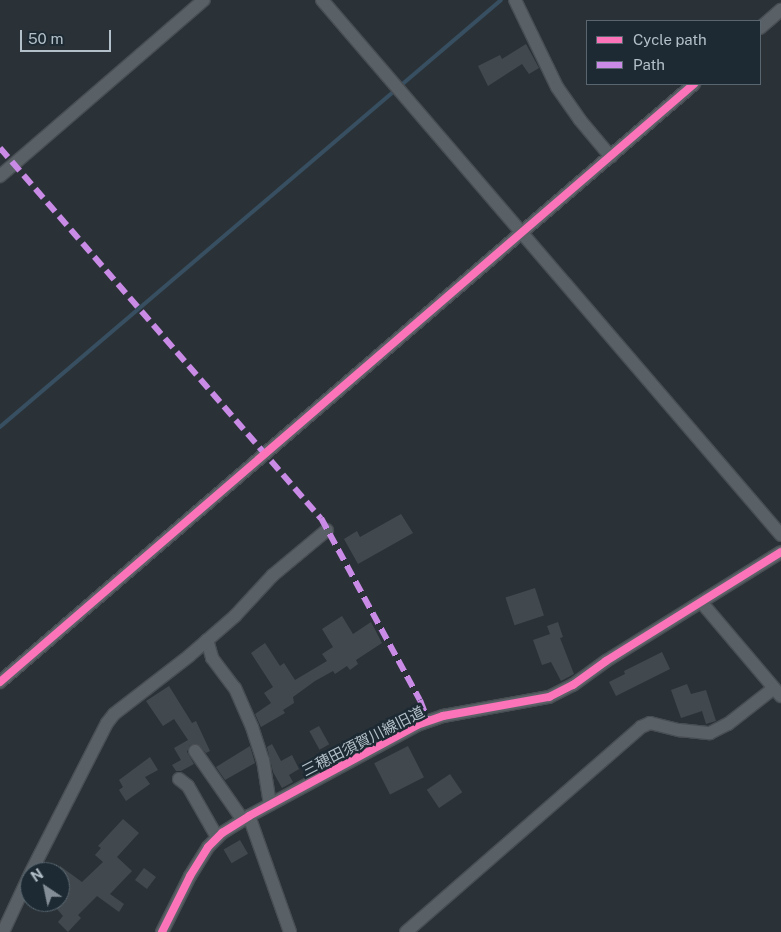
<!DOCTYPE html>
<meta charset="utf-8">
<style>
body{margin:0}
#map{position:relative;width:781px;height:932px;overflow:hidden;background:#2a3238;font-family:"Public Sans","Noto Sans JP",sans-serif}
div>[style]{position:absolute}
.stream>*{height:4px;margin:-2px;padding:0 2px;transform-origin:2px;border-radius:2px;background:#374f60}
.building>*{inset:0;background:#42494e;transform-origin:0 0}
.roads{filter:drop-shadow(1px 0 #484e53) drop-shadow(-1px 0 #484e53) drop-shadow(0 1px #484e53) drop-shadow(0 -1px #484e53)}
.minor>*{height:12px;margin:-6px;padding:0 6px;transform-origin:6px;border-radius:6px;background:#5a6166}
.quiet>*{height:6px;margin-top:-3px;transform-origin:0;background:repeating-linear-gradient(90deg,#ca8be6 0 12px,transparent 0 18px)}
.cycleway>*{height:8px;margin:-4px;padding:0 4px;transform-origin:4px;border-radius:4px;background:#fb73b8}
span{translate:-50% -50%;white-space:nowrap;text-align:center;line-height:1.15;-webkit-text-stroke:5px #1d2a33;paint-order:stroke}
.street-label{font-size:15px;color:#b4c0c9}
.legend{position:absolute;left:586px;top:20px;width:175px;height:65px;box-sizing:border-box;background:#1d2a33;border:1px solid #59666f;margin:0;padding:6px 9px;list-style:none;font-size:15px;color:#b4c0c9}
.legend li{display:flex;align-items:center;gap:10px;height:25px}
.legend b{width:25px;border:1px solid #59666f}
.north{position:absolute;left:20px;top:862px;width:50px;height:50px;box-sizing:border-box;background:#1d2a33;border:1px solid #59666f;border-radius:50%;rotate:326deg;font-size:14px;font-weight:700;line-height:20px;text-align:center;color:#b4c0c9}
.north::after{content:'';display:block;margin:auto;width:18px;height:22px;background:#848e96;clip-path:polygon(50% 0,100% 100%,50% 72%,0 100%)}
.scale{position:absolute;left:20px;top:30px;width:91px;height:22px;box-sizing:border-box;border:2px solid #b4c0c9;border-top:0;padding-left:6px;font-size:15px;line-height:18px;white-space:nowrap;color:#b4c0c9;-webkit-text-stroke:4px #1d2a33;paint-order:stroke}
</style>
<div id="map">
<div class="stream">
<i style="left:0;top:427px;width:658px;rotate:-40.44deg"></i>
</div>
<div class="building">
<i style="clip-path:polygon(526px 44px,539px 68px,529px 74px,522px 64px,488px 86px,478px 66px,500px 55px,502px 59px)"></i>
<i style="clip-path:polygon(401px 514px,413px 533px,358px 564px,344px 539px,357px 531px,360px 537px)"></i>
<i style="left:535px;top:588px;width:29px;height:31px;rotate:72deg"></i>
<i style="clip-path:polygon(342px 616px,353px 634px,371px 622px,382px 643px,356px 660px,358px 664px,350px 670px,347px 666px,335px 674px,333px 671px,315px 681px,293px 697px,294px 703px,283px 710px,285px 713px,261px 727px,255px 714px,271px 703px,264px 693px,273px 687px,251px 653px,265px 643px,280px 666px,284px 663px,295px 680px,327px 661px,322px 654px,333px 647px,322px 629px)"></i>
<i style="clip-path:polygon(558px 622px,563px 637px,560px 638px,574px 674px,561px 681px,551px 662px,542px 665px,533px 640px,550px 634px,547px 626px)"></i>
<i style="clip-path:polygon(662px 652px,670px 669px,616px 696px,609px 682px,625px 674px,624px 671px)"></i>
<i style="clip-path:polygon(687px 684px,691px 694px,706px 690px,716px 721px,706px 724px,702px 711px,681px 718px,671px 690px)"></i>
<i style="clip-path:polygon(169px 686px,192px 723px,196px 721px,210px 751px,206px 753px,198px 744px,190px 745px,187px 752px,194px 764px,181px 771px,176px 771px,172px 765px,181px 760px,174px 748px,188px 740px,174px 719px,163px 726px,146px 701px)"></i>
<i style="left:319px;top:726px;width:21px;height:11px;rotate:61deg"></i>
<i style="clip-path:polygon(272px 744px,281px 761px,292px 755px,299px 769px,289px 775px,293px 782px,282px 788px,273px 772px,267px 747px)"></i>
<i style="clip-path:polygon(250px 746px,255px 763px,225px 780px,216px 767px)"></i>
<i style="left:408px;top:746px;width:35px;height:38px;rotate:63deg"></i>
<i style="clip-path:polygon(150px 757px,158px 770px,145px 777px,150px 784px,126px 801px,119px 790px,123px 787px,119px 780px)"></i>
<i style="left:450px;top:774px;width:22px;height:28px;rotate:56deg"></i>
<i style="clip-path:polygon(123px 819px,139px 833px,117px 857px,132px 871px,110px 894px,124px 904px,119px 912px,97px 896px,78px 915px,81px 918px,68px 932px,58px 922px,63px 916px,51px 902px,60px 902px,60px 866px,82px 882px,103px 862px,95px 855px,101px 848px,98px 846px)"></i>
<i style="left:240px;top:840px;width:16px;height:19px;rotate:60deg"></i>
<i style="left:144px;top:868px;width:15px;height:15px;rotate:37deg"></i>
</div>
<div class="roads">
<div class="minor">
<i style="left:322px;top:0;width:705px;rotate:49.37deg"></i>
<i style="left:515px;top:0;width:97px;rotate:64.2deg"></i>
<i style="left:557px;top:87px;width:40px;rotate:55.1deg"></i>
<i style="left:580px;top:120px;width:48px;rotate:50deg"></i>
<i style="left:760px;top:28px;width:28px;rotate:-41deg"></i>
<i style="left:0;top:176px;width:269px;rotate:-40.8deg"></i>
<i style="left:702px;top:603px;width:122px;rotate:49.7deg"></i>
<i style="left:207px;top:640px;width:19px;rotate:74deg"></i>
<i style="left:212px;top:658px;width:38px;rotate:53deg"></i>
<i style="left:235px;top:688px;width:43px;rotate:66.4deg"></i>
<i style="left:252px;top:727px;width:35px;rotate:72deg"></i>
<i style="left:263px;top:760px;width:45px;rotate:81deg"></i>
<i style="left:0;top:682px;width:916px;rotate:-40.75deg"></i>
<i style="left:195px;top:751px;width:84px;rotate:55.2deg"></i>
<i style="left:179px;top:779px;width:11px;rotate:38deg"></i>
<i style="left:188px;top:786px;width:59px;rotate:60.4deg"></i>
<i style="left:249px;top:816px;width:123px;rotate:70.5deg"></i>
<i style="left:31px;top:872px;width:167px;rotate:-63deg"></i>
<i style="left:107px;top:723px;width:11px;rotate:-52deg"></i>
<i style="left:114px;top:714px;width:95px;rotate:-37.7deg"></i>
<i style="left:189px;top:656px;width:61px;rotate:-41deg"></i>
<i style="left:235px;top:616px;width:56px;rotate:-47.2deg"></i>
<i style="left:273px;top:575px;width:70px;rotate:-39.8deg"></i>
<i style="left:3px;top:932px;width:64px;rotate:-65deg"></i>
<i style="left:162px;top:932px;width:63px;rotate:-63.4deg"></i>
<i style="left:190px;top:876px;width:34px;rotate:-58deg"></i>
<i style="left:208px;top:847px;width:20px;rotate:-45deg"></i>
<i style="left:222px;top:833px;width:32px;rotate:-32deg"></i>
<i style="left:249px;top:816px;width:191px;rotate:-28.4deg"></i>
<i style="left:417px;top:725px;width:28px;rotate:-19deg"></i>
<i style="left:443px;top:716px;width:108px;rotate:-10.2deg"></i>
<i style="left:549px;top:697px;width:27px;rotate:-27deg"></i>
<i style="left:573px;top:685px;width:41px;rotate:-36deg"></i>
<i style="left:606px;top:661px;width:206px;rotate:-31.9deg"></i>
<i style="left:406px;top:932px;width:312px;rotate:-41.1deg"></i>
<i style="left:641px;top:727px;width:10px;rotate:-24deg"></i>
<i style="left:650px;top:723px;width:30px;rotate:14deg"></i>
<i style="left:679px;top:730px;width:31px;rotate:6deg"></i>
<i style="left:710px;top:733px;width:20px;rotate:-27deg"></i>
<i style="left:728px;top:724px;width:58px;rotate:-38deg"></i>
</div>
</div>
<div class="quiet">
<i style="left:0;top:148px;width:490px;rotate:49.1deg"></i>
<i style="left:321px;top:518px;width:207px;rotate:61.5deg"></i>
<i style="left:420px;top:700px;width:22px;rotate:69deg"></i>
</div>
<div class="cycleway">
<i style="left:0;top:682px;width:916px;rotate:-40.75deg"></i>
<i style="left:162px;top:932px;width:63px;rotate:-63.4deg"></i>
<i style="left:190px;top:876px;width:34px;rotate:-58deg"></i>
<i style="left:208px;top:847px;width:20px;rotate:-45deg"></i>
<i style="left:222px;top:833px;width:32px;rotate:-32deg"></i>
<i style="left:249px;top:816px;width:191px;rotate:-28.4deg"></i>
<i style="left:417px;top:725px;width:28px;rotate:-19deg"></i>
<i style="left:443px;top:716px;width:108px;rotate:-10.2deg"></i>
<i style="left:549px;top:697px;width:27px;rotate:-27deg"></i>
<i style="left:573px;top:685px;width:41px;rotate:-36deg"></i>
<i style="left:606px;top:661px;width:206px;rotate:-31.9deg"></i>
</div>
<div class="street-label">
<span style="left:363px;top:741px;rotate:-27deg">三穂田須賀川線旧道</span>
</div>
<ul class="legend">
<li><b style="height:6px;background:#fb73b8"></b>Cycle path</li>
<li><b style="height:6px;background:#ca8be6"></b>Path</li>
</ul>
<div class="north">N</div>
<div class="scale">50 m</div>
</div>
